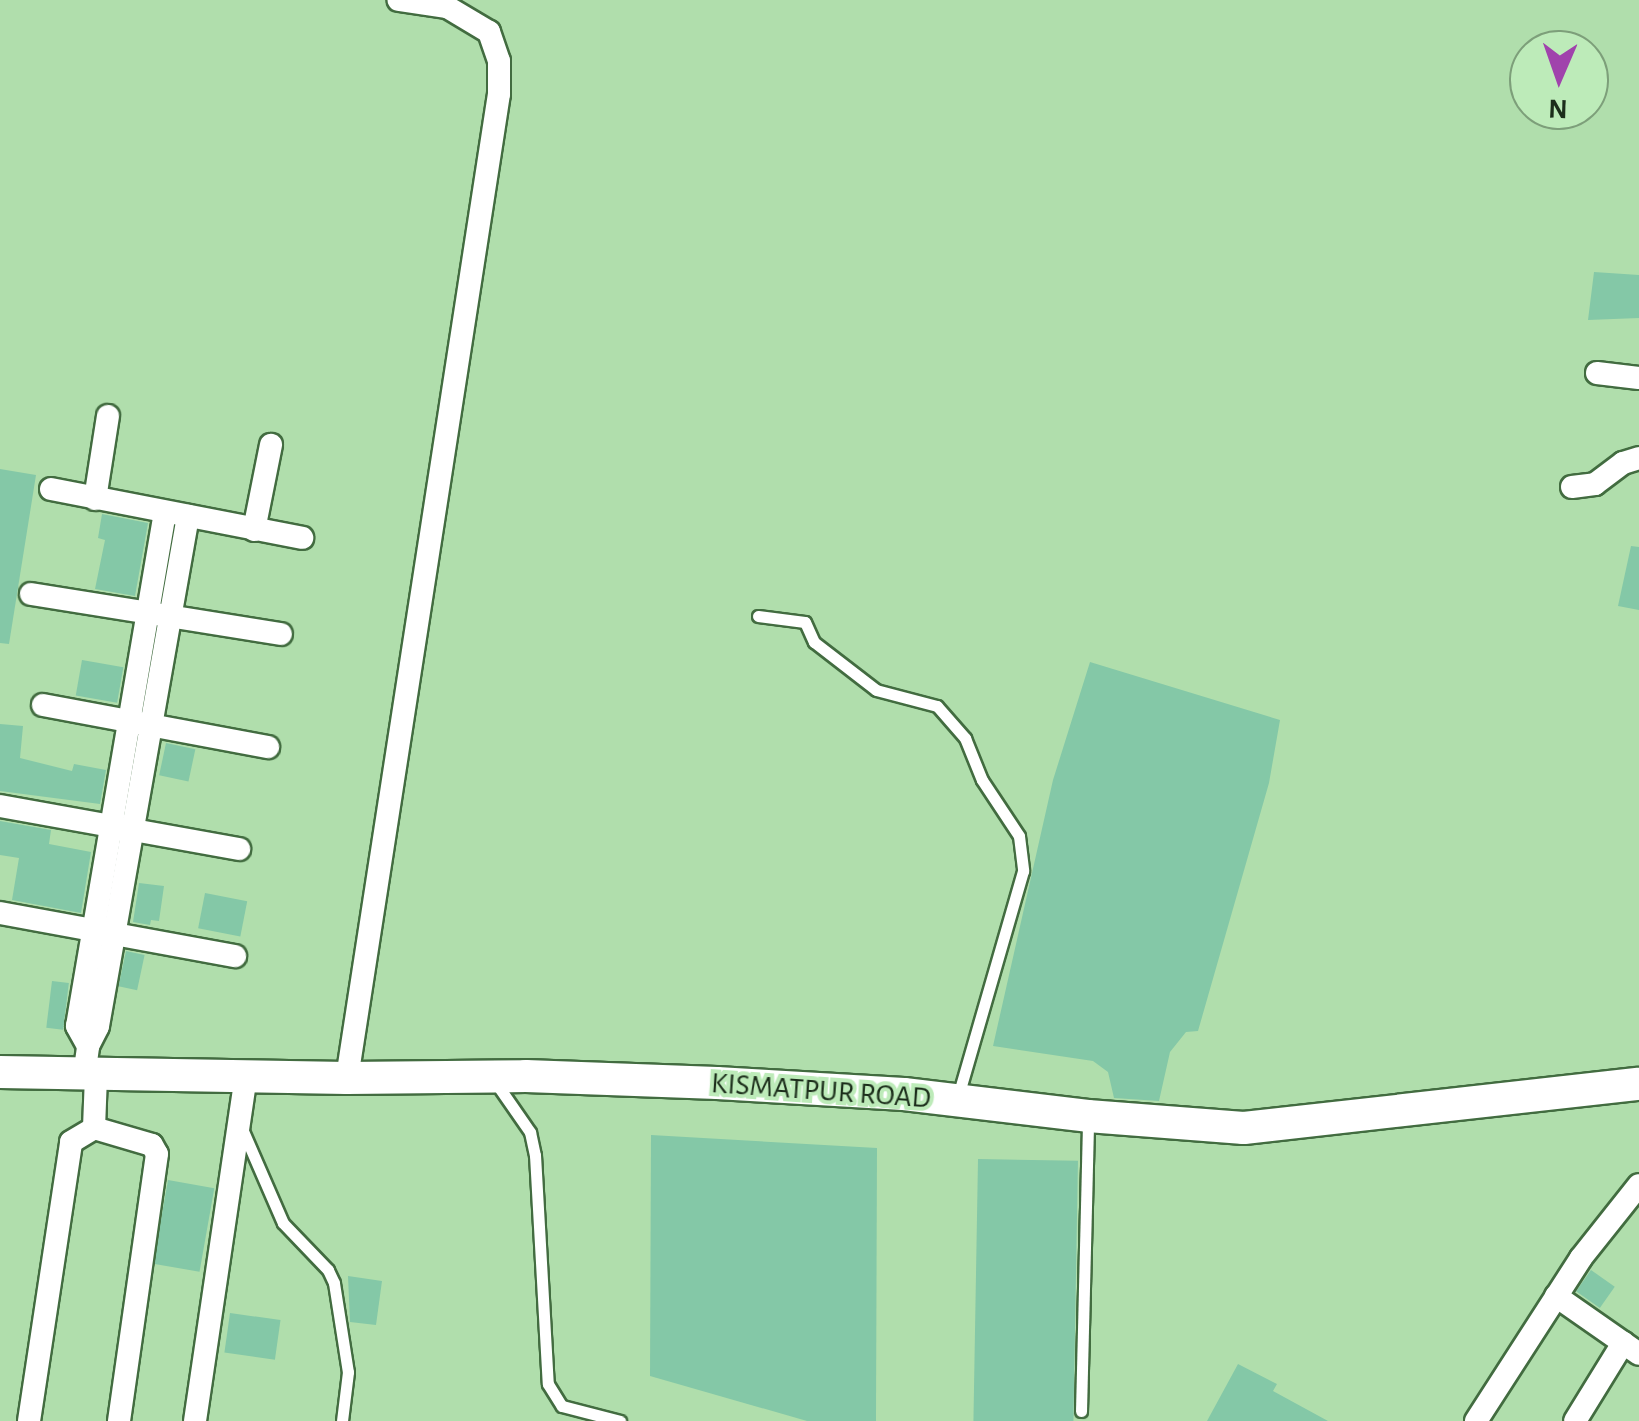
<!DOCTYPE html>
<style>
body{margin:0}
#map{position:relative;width:1639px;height:1421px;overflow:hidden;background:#b0deac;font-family:"Alegreya Sans",sans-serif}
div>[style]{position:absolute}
.building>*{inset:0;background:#84c8a7;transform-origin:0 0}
.roads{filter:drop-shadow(2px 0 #426c40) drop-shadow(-2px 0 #426c40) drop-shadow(0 2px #426c40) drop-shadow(0 -2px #426c40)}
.lane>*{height:11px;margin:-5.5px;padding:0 5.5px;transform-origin:5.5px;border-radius:5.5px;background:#fff}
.street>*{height:22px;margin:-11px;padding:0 11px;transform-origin:11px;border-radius:11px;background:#fff}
.secondary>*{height:32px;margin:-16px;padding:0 16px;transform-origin:16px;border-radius:16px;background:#fff}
span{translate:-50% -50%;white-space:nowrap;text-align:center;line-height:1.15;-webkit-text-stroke:8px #bdebb9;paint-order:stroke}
.street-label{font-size:30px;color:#1c2e1b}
.north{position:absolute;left:1509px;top:30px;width:100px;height:100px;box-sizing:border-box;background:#bdebb9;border:2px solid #7d9f7a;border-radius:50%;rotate:182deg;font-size:28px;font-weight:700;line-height:40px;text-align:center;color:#1c2e1b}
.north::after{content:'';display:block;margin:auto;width:35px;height:45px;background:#a043ac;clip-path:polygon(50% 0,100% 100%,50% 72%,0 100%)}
</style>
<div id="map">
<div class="building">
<i style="clip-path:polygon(1594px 272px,1639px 275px,1639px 318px,1588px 320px)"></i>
<i style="clip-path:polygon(0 469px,36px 475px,9px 644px,0 643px)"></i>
<i style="clip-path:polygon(102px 514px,148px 523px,135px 596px,95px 589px,105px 540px,98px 538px)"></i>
<i style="clip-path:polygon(1631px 546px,1639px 547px,1639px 610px,1618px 606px)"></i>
<i style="left:82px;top:660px;width:42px;height:36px;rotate:10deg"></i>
<i style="clip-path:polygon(1090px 662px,1280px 720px,1269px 783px,1198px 1031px,1186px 1032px,1170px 1052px,1159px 1101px,1114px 1098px,1108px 1072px,1093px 1061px,993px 1046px,1053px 780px)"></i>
<i style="clip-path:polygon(0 724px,23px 726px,20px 758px,72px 771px,74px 764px,106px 770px,100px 804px,0 791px)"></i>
<i style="left:166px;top:743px;width:30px;height:33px;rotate:12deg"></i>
<i style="clip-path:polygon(0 821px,51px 830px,49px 844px,91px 852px,81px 913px,12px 900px,19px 858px,0 855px)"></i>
<i style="clip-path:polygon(139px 883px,164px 886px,159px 921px,151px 920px,150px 925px,133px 922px)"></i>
<i style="left:205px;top:893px;width:43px;height:36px;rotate:11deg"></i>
<i style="left:126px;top:951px;width:19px;height:36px;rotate:12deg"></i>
<i style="left:52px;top:981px;width:17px;height:47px;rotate:7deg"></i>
<i style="clip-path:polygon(651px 1135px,877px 1148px,876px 1421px,807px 1421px,650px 1376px)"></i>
<i style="left:978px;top:1159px;width:100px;height:262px;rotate:1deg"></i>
<i style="left:168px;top:1180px;width:47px;height:85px;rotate:10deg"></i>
<i style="left:1591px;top:1270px;width:29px;height:26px;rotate:35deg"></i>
<i style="clip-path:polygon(348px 1276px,382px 1281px,376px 1325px,350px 1322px)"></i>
<i style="left:230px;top:1313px;width:51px;height:40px;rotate:8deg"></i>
<i style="clip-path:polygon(1238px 1364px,1277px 1384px,1273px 1391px,1328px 1421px,1207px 1421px)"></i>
</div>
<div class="roads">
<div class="lane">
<i style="left:758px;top:616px;width:47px;rotate:7.3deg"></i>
<i style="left:805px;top:622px;width:22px;rotate:66deg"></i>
<i style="left:814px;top:642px;width:78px;rotate:37.7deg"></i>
<i style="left:876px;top:690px;width:63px;rotate:14.7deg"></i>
<i style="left:937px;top:706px;width:43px;rotate:48.8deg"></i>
<i style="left:965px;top:738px;width:45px;rotate:68deg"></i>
<i style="left:982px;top:780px;width:67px;rotate:56.5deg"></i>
<i style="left:1019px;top:836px;width:35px;rotate:83deg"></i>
<i style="left:1023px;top:871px;width:234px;rotate:106.1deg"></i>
<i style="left:496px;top:1083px;width:60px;rotate:55.2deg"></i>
<i style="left:530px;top:1132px;width:24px;rotate:78deg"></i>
<i style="left:535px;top:1155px;width:229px;rotate:86.8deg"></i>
<i style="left:548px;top:1384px;width:26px;rotate:58deg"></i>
<i style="left:562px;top:1406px;width:60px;rotate:14.5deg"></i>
<i style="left:243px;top:1131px;width:100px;rotate:66.5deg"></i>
<i style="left:283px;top:1223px;width:65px;rotate:46.2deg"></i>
<i style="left:328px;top:1270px;width:14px;rotate:65deg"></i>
<i style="left:334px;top:1283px;width:90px;rotate:81.1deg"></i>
<i style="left:348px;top:1372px;width:49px;rotate:97deg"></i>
<i style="left:1081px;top:1411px;width:291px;rotate:-88.6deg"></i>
</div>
<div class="street">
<i style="left:1597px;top:373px;width:42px;rotate:6.8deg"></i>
<i style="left:1572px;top:487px;width:23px;rotate:-7deg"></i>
<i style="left:1595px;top:484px;width:35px;rotate:-37deg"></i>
<i style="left:1623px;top:463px;width:17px;rotate:-17deg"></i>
<i style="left:51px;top:489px;width:256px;rotate:11deg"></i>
<i style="left:95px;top:499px;width:84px;rotate:-81.1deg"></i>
<i style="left:254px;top:530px;width:87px;rotate:-78.7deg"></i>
<i style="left:31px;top:594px;width:253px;rotate:9.1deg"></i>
<i style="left:43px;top:705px;width:229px;rotate:10.6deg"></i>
<i style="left:0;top:806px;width:243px;rotate:10.2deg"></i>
<i style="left:0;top:913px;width:239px;rotate:10.4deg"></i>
<i style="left:88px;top:1046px;width:23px;rotate:-119deg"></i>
<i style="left:77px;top:1026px;width:521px;rotate:-80.28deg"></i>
<i style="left:84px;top:1076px;width:30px;rotate:-82deg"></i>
<i style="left:88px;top:1046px;width:22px;rotate:-63deg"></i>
<i style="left:98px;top:1026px;width:518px;rotate:-79.99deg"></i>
<i style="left:347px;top:1078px;width:996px;rotate:-81.22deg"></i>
<i style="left:499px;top:94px;width:33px;rotate:-90deg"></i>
<i style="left:499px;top:61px;width:31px;rotate:-109deg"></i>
<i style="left:489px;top:32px;width:49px;rotate:-149.2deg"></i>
<i style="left:447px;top:7px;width:49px;rotate:-171.7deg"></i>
<i style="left:94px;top:1128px;width:52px;rotate:-87.8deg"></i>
<i style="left:1556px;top:1296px;width:101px;rotate:34.9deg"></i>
<i style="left:29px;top:1421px;width:282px;rotate:-81.4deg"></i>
<i style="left:71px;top:1142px;width:27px;rotate:-31deg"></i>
<i style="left:94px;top:1128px;width:60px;rotate:16.3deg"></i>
<i style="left:152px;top:1145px;width:10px;rotate:61deg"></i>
<i style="left:157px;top:1154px;width:270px;rotate:98.1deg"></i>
<i style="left:195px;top:1421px;width:350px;rotate:-81.6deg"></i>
<i style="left:1476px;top:1421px;width:194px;rotate:-57.2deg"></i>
<i style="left:1581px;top:1258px;width:93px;rotate:-51.5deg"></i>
<i style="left:1575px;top:1421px;width:92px;rotate:-58.4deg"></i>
</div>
<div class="secondary">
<i style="left:0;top:1072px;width:347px;rotate:1deg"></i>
<i style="left:347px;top:1078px;width:179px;rotate:-0.6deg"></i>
<i style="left:526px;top:1076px;width:191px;rotate:2.1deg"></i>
<i style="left:717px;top:1083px;width:187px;rotate:3.4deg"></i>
<i style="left:904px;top:1094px;width:185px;rotate:6.8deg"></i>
<i style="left:1088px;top:1116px;width:156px;rotate:4.4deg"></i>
<i style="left:1244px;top:1128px;width:397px;rotate:-6.4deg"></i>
</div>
</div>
<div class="street-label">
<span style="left:821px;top:1091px;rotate:4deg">KISMATPUR ROAD</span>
</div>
<div class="north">N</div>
</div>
